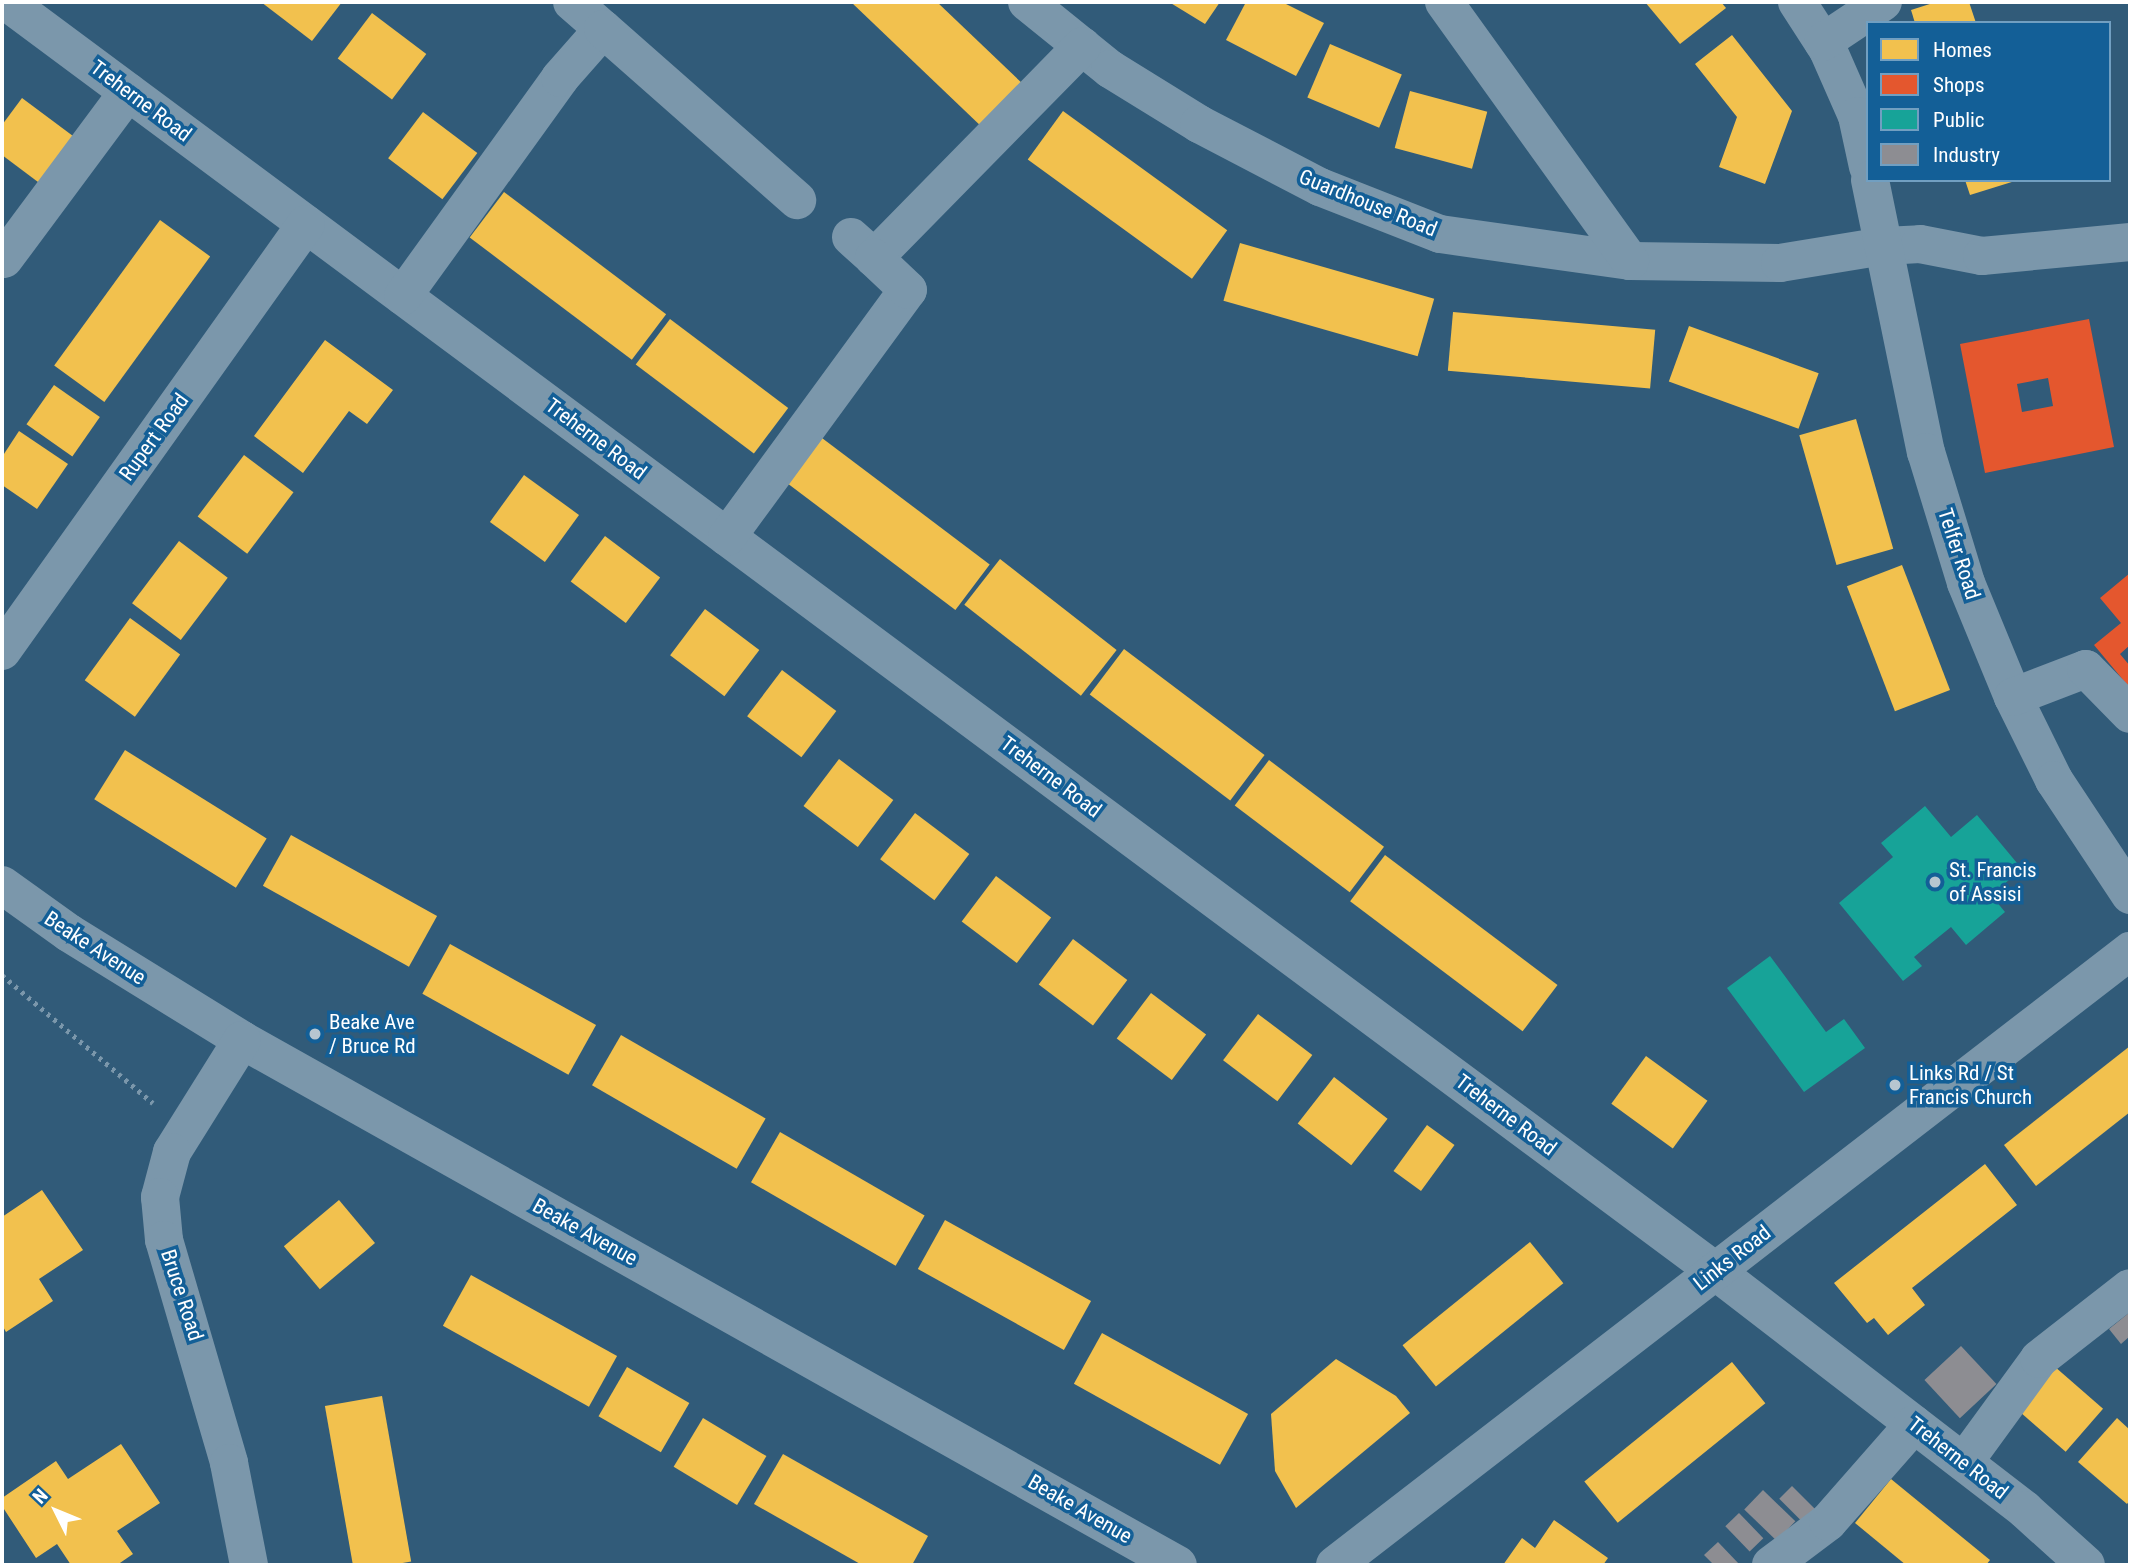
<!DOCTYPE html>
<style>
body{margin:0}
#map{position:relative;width:2132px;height:1567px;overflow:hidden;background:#315b79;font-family:"Roboto Condensed",sans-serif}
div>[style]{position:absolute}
.homes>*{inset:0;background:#f2c14e;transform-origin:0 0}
.shops>*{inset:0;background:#e4572e}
.public>*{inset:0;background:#17a398}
.industry>*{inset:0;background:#8d8d92;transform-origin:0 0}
.path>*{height:4.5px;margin-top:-2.25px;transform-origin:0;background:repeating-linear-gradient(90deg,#7b97ab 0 3.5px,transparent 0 8.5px)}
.minor>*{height:38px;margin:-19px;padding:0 19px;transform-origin:19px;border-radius:19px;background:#7b97ab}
.dots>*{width:19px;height:19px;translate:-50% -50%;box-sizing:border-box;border:4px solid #135f97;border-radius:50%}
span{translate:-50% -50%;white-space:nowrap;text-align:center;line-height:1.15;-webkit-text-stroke:7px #135f97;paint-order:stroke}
.street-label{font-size:21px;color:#fff}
.poi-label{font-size:21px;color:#fff}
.left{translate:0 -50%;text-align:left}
.frame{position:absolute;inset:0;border:4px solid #fff;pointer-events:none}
.legend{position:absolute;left:1866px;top:21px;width:245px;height:161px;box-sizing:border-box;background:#135f97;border:2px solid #719fc1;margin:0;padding:9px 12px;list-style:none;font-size:21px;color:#fff}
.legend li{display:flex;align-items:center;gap:14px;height:35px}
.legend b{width:35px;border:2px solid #719fc1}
.north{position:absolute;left:21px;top:1476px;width:70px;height:70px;-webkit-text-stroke:5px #135f97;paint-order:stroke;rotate:313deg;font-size:19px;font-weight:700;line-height:28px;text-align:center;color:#fff}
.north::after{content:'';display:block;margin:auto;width:24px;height:32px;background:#fff;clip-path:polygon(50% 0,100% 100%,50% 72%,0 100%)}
</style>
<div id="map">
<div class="homes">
<i style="clip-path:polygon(261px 2px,342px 2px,312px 41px)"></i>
<i style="clip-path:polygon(851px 2px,937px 2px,1026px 87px,985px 130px)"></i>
<i style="clip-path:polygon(1169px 2px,1220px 2px,1205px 24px)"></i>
<i style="clip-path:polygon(1246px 2px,1282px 2px,1324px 23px,1296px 76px,1226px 40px)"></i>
<i style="clip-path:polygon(1645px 2px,1721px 2px,1726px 8px,1680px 44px)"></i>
<i style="clip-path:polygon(1936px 2px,1969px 2px,1976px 23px,1915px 23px,1911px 10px)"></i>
<i style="left:372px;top:13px;width:68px;height:57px;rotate:37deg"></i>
<i style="clip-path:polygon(1732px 35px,1792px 111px,1765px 184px,1719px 167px,1737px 117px,1695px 64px)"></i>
<i style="left:1330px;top:44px;width:78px;height:58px;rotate:23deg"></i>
<i style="left:1410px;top:91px;width:80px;height:59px;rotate:15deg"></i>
<i style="clip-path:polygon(22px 98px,77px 139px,42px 185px,2px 155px,2px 125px)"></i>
<i style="left:1063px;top:111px;width:203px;height:60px;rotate:36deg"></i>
<i style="left:423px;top:112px;width:68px;height:58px;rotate:37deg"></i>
<i style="clip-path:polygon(1965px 180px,2015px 180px,2015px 181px,1970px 195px)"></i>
<i style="left:504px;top:192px;width:203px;height:57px;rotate:37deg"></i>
<i style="left:160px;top:220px;width:62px;height:180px;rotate:36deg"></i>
<i style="left:1240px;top:243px;width:202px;height:60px;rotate:16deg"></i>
<i style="left:1453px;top:312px;width:203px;height:59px;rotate:5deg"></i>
<i style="left:670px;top:319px;width:148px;height:57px;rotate:37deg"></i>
<i style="left:1689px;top:326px;width:138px;height:59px;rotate:20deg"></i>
<i style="clip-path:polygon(325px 340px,393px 390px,367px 424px,349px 411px,303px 473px,254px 436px)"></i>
<i style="left:54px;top:385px;width:56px;height:48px;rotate:35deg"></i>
<i style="left:1856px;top:419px;width:135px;height:59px;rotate:74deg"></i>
<i style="clip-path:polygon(19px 431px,68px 464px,37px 509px,2px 485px,2px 457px)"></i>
<i style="left:818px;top:435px;width:215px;height:57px;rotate:37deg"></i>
<i style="left:244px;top:455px;width:62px;height:77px;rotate:37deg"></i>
<i style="left:524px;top:475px;width:68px;height:58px;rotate:36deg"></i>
<i style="left:605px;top:536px;width:69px;height:57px;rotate:37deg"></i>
<i style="left:179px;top:541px;width:61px;height:78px;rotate:37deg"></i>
<i style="left:1000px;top:559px;width:148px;height:58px;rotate:38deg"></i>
<i style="left:1902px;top:565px;width:134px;height:59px;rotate:69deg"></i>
<i style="left:705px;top:609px;width:68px;height:58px;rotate:37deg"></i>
<i style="left:130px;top:618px;width:62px;height:77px;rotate:36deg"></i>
<i style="left:1124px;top:649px;width:176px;height:57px;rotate:37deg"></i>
<i style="left:782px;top:670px;width:68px;height:58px;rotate:37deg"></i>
<i style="left:125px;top:750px;width:167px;height:58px;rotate:32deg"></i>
<i style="left:839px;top:759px;width:68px;height:59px;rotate:37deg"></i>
<i style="left:1269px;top:760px;width:144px;height:57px;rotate:37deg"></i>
<i style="left:915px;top:813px;width:68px;height:58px;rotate:37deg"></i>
<i style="left:291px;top:835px;width:167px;height:58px;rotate:29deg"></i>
<i style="left:1385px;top:855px;width:216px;height:58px;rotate:37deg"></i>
<i style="left:996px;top:876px;width:69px;height:57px;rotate:37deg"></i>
<i style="left:1073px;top:939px;width:68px;height:57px;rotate:37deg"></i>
<i style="left:450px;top:944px;width:167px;height:57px;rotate:29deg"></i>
<i style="left:1151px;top:993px;width:69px;height:57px;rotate:37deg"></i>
<i style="left:1258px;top:1014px;width:68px;height:58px;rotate:37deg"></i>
<i style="left:621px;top:1035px;width:167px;height:58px;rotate:30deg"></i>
<i style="clip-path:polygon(2130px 1046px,2130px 1112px,2036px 1186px,2004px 1145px)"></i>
<i style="left:1646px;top:1056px;width:76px;height:59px;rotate:36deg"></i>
<i style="left:1334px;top:1077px;width:68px;height:59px;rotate:38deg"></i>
<i style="left:1427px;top:1125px;width:34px;height:57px;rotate:36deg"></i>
<i style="left:780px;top:1132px;width:167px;height:58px;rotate:30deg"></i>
<i style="clip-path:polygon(1985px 1164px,2017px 1205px,1912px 1288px,1925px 1305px,1888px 1335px,1874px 1318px,1867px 1323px,1834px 1283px)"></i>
<i style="clip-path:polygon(42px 1190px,83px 1250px,39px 1279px,53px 1301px,6px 1332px,2px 1325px,2px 1217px)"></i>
<i style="left:339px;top:1200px;width:56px;height:72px;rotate:50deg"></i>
<i style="left:945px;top:1220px;width:167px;height:56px;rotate:29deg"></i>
<i style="left:1530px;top:1242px;width:53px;height:164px;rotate:51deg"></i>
<i style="left:471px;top:1275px;width:167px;height:58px;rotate:29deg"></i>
<i style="left:1102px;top:1333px;width:167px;height:58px;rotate:29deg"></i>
<i style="clip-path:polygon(1336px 1359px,1396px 1396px,1410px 1413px,1296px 1508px,1275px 1471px,1271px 1414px)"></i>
<i style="left:1732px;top:1362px;width:53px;height:190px;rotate:51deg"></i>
<i style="left:2054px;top:1366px;width:65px;height:57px;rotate:41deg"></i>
<i style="left:627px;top:1367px;width:72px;height:57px;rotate:30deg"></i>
<i style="left:382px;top:1396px;width:168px;height:58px;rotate:80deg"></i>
<i style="left:703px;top:1418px;width:74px;height:57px;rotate:31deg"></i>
<i style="clip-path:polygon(2117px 1418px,2130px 1430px,2130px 1500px,2127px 1504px,2078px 1462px)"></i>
<i style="clip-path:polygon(121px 1444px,160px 1503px,117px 1531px,133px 1554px,117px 1565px,71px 1565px,57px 1544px,36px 1558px,2px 1506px,2px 1498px,56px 1461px,68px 1479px)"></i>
<i style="clip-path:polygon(783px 1454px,928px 1536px,912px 1565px,862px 1565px,754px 1504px)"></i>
<i style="clip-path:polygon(1891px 1479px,1990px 1560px,1986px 1565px,1906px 1565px,1855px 1523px)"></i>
<i style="clip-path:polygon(1554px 1520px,1608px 1558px,1603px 1565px,1503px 1565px,1522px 1538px,1535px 1548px)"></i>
</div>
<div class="shops">
<i style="clip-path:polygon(evenodd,2089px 319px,2114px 447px,1985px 473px,1960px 344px,2089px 319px,2048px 378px,2053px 406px,2022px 412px,2017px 384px,2048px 378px)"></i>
<i style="clip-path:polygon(2130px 573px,2130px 645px,2120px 654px,2130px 666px,2129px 687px,2094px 645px,2121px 623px,2100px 598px)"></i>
</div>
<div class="public">
<i style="clip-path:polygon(1925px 806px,1951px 837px,1977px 815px,2022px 869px,1991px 895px,2005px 912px,1966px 945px,1951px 927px,1914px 957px,1922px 966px,1903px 981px,1839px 903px,1893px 857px,1881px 843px)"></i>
<i style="clip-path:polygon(1770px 956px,1826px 1032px,1844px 1019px,1865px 1048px,1804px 1092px,1727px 988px)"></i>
</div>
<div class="industry">
<i style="clip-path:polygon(2130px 1312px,2130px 1336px,2121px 1344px,2109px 1329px)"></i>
<i style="left:1961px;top:1346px;width:52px;height:50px;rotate:47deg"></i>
<i style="left:1792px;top:1486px;width:35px;height:18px;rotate:45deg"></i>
<i style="left:1763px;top:1490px;width:45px;height:27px;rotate:44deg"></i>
<i style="left:1739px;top:1513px;width:35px;height:19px;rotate:46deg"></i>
<i style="clip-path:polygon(1718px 1542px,1740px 1565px,1714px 1565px,1704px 1555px)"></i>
</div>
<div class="path">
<i style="left:2px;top:975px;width:198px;rotate:40.3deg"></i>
</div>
<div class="minor">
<i style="left:7px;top:2px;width:2128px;rotate:36.61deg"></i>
<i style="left:1715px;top:1271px;width:391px;rotate:37.6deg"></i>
<i style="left:2025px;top:1510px;width:82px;rotate:42deg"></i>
<i style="left:572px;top:2px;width:41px;rotate:41.1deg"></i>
<i style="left:1027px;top:2px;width:107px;rotate:38.9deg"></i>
<i style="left:1110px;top:69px;width:105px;rotate:31.7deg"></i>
<i style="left:1199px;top:124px;width:136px;rotate:27.5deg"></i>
<i style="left:1320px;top:187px;width:129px;rotate:21.4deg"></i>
<i style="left:1440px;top:234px;width:192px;rotate:8.1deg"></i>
<i style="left:1630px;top:261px;width:150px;rotate:0.8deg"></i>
<i style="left:1780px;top:263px;width:105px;rotate:-9.3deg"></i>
<i style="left:1884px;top:246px;width:36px;rotate:-3deg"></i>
<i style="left:1920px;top:244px;width:63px;rotate:11deg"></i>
<i style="left:1982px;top:256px;width:149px;rotate:-5.4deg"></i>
<i style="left:1444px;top:2px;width:319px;rotate:54.3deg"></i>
<i style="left:1797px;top:2px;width:57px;rotate:57.1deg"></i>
<i style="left:1828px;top:50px;width:72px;rotate:66.3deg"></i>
<i style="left:1857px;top:116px;width:52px;rotate:77.8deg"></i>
<i style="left:1823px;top:42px;width:72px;rotate:-33.7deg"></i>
<i style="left:1870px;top:180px;width:278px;rotate:78.4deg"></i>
<i style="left:1926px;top:452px;width:137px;rotate:73deg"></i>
<i style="left:1966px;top:583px;width:123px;rotate:67.6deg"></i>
<i style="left:2013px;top:697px;width:93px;rotate:63.7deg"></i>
<i style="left:2054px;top:780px;width:138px;rotate:56.5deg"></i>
<i style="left:851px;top:237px;width:31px;rotate:42deg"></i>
<i style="left:874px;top:258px;width:297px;rotate:-45.5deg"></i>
<i style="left:4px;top:259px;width:208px;rotate:-53.4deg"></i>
<i style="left:403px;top:296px;width:269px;rotate:-54.2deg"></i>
<i style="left:560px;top:78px;width:65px;rotate:-48.7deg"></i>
<i style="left:603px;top:29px;width:259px;rotate:41.4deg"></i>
<i style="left:727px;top:537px;width:306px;rotate:-53.8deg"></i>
<i style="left:908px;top:290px;width:47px;rotate:-136.7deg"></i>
<i style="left:2px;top:651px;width:524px;rotate:-54.55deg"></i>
<i style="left:2013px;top:697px;width:78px;rotate:-21deg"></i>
<i style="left:2086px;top:669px;width:63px;rotate:45.6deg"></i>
<i style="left:2px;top:885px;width:82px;rotate:35.6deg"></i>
<i style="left:69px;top:933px;width:203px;rotate:31.7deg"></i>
<i style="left:242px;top:1040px;width:1073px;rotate:29.29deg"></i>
<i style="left:242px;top:1040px;width:132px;rotate:122deg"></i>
<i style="left:172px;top:1152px;width:47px;rotate:104.9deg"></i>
<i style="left:160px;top:1197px;width:43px;rotate:84.7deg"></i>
<i style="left:164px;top:1240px;width:232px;rotate:73.7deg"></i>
<i style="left:229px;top:1463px;width:104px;rotate:78.9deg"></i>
<i style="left:1964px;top:1462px;width:127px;rotate:-53.9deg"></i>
<i style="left:2039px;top:1359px;width:115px;rotate:-38deg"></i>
<i style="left:1335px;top:1565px;width:1005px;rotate:-37.68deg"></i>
<i style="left:1771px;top:1565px;width:71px;rotate:-37deg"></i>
<i style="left:1828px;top:1522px;width:130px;rotate:-48.7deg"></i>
</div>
<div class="dots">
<i style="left:1935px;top:882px;background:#b7c6d0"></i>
<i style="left:315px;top:1034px;background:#b7c6d0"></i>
<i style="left:1895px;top:1085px;background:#b7c6d0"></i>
</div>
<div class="street-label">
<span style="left:141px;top:101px;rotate:37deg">Treherne Road</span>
<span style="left:1368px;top:203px;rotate:22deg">Guardhouse Road</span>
<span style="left:154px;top:437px;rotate:-54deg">Rupert Road</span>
<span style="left:596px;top:439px;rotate:37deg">Treherne Road</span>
<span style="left:1959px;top:554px;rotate:72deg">Telfer Road</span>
<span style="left:1051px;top:777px;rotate:37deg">Treherne Road</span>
<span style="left:95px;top:948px;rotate:33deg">Beake Avenue</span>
<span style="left:1506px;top:1115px;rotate:37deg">Treherne Road</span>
<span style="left:585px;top:1232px;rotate:29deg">Beake Avenue</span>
<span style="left:1732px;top:1258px;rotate:-38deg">Links Road</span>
<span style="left:182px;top:1295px;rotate:72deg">Bruce Road</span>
<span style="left:1958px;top:1458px;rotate:38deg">Treherne Road</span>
<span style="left:1080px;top:1509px;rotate:30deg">Beake Avenue</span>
</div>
<div class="poi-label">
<span class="left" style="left:1949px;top:882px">St. Francis<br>of Assisi</span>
<span class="left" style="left:329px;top:1034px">Beake Ave<br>/ Bruce Rd</span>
<span class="left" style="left:1909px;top:1085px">Links Rd / St<br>Francis Church</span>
</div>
<div class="frame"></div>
<ul class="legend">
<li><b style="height:19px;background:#f2c14e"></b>Homes</li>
<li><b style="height:19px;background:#e4572e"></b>Shops</li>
<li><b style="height:19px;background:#17a398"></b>Public</li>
<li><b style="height:19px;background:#8d8d92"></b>Industry</li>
</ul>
<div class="north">N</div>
</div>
